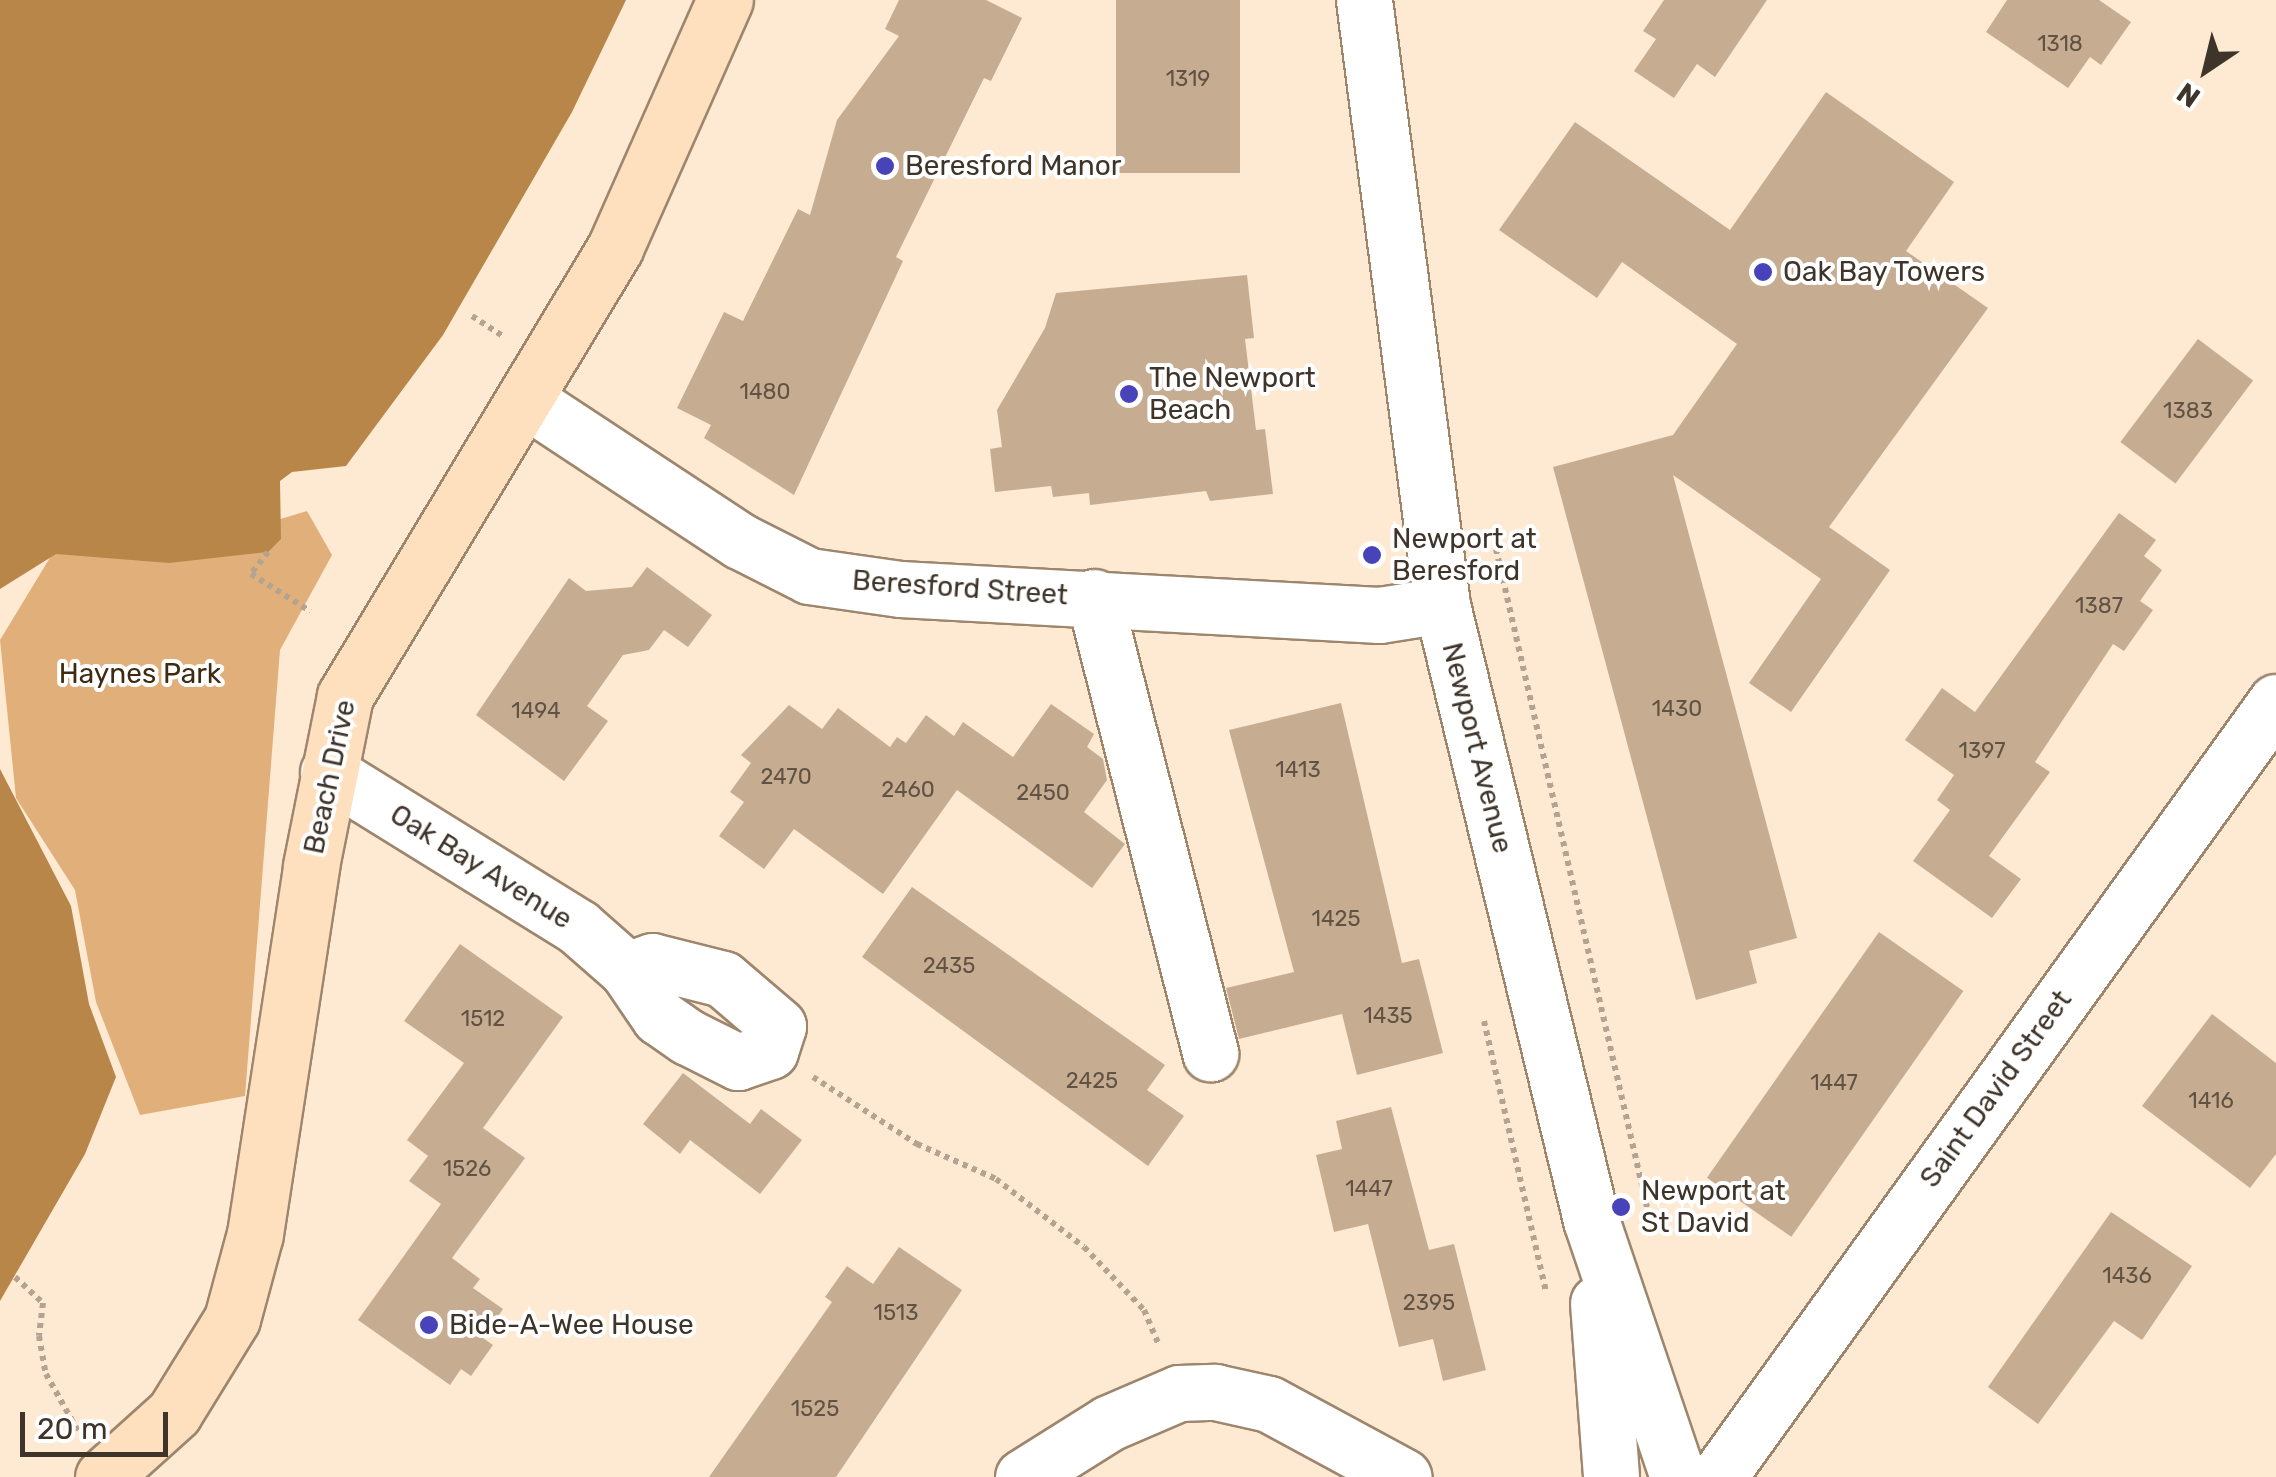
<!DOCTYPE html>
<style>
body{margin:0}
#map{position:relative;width:2276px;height:1477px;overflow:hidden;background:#fee9d3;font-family:Rubik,sans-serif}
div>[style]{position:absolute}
.green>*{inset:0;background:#e1b07a}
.water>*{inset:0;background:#b9864a}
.building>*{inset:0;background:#c6ad92;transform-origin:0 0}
.path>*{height:6px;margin-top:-3px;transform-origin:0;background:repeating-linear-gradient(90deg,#b5a392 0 5px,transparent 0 10px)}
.roads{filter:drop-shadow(2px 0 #9e866d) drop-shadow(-2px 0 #9e866d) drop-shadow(0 2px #9e866d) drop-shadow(0 -2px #9e866d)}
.minor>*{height:55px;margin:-27.5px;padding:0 27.5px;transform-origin:27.5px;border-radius:27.5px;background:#fff}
.major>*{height:55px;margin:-27.5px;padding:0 27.5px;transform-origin:27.5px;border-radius:27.5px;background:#fee0bf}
.dots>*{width:28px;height:28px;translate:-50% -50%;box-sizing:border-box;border:5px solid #fff;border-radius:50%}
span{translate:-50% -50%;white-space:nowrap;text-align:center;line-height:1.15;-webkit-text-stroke:8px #fff;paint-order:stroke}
.number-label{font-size:22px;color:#615243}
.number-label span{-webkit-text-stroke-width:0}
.poi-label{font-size:28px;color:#3f3429}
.left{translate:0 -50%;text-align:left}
.street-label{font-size:28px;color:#3f3429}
.park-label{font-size:28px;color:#412b10}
.north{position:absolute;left:2156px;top:20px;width:100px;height:100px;-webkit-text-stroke:8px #fff;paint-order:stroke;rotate:215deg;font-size:28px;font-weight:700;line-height:40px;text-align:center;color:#3f3429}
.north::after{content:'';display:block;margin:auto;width:35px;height:45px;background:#3f3429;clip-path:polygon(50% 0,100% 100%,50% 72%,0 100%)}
.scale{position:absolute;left:20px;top:1412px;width:148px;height:45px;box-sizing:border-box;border:5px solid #3f3429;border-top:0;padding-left:12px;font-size:30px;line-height:35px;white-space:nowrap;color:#3f3429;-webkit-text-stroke:8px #fff;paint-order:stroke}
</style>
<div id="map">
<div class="green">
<i style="clip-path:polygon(307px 511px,332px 555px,280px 650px,245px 1096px,140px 1115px,96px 1002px,75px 890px,16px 798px,0 640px,65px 533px,254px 527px)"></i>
</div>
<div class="water">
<i style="clip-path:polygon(0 0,626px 0,572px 112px,443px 335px,346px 466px,292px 472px,280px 481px,281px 539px,268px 552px,169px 563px,56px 554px,0 589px)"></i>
<i style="clip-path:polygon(0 769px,71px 906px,89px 1004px,116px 1077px,85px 1154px,0 1301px)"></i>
</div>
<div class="building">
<i style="clip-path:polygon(899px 0,986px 0,1022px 18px,991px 81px,984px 78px,896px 257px,903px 261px,794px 495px,704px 438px,711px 425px,677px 408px,724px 312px,743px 321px,798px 209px,810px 215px,837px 120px,899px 36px,885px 29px)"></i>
<i style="left:1116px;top:0;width:124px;height:173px"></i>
<i style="clip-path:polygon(1664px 0,1767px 0,1715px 77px,1697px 64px,1674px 98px,1634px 71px,1656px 39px,1643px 31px)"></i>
<i style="clip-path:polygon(2007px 0,2099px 0,2131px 22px,2101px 65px,2090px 57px,2068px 88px,1986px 32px)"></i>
<i style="clip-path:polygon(1826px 92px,1954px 182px,1906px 251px,1988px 308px,1829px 527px,1890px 570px,1791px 712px,1749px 683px,1821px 579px,1673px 475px,1797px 938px,1749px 951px,1757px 983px,1696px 1000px,1553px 467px,1673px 435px,1737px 344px,1622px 262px,1597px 298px,1499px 230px,1575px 122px,1730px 230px)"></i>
<i style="clip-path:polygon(1247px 275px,1254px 338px,1245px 339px,1256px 430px,1265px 429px,1273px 494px,1210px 501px,1206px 491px,1090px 505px,1089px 493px,1053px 497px,1051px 486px,995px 492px,990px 449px,1002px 447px,997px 410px,1045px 328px,1056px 293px)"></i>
<i style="left:2198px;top:339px;width:69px;height:129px;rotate:37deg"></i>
<i style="clip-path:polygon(2119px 513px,2156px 540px,2144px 556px,2162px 570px,2140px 601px,2153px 610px,2124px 651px,2113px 644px,2035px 762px,2050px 772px,1989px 856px,2021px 879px,1992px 918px,1913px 861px,1950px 810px,1937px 800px,1954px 775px,1905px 740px,1942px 688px,1975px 712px)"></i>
<i style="clip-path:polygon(647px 567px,712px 615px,688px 647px,664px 630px,649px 650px,623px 655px,587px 706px,608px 721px,564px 781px,476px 715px,569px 578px,586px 591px,632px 587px)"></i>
<i style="clip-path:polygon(1341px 703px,1402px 963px,1419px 959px,1443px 1053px,1357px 1075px,1342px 1014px,1239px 1039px,1226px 988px,1294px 972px,1229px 730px)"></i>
<i style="clip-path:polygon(1051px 704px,1094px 734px,1087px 747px,1103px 759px,1107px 780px,1084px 812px,1125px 844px,1092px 888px,957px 790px,883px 894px,794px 829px,764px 869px,719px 836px,744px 802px,730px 792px,751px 763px,741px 755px,789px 705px,822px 729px,838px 708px,890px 747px,897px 737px,906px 743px,926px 715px,954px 736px,963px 722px,1013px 757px)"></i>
<i style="clip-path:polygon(912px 887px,1165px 1065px,1147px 1090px,1184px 1116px,1148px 1166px,862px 957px)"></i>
<i style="left:1879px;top:932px;width:103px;height:300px;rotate:35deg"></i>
<i style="clip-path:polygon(460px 944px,563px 1017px,483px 1128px,525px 1158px,452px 1258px,480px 1279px,473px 1288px,503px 1309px,483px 1338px,493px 1345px,471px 1376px,461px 1369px,450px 1385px,358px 1320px,441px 1204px,409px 1181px,428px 1156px,407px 1140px,464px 1063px,404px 1021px)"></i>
<i style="clip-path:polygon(2212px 1014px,2276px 1063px,2276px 1154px,2250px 1188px,2142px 1106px)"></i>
<i style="clip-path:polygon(683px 1073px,750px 1124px,761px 1109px,802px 1140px,760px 1194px,690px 1140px,680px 1154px,643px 1124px)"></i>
<i style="clip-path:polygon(1391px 1107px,1429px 1250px,1454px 1244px,1486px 1370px,1443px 1381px,1433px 1339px,1399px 1347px,1368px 1224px,1334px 1232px,1316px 1155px,1342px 1149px,1336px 1121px)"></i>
<i style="clip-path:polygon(2111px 1212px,2192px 1266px,2142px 1340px,2114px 1321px,2038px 1424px,1988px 1387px)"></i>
<i style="clip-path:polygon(899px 1247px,962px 1290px,836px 1477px,709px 1477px,832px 1302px,825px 1297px,847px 1266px,873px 1284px)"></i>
</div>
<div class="path">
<i style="left:472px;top:316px;width:38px;rotate:33deg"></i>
<i style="left:1496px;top:549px;width:684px;rotate:77.08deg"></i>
<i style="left:268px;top:552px;width:28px;rotate:128deg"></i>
<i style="left:251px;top:574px;width:70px;rotate:32.1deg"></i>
<i style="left:1484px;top:1021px;width:277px;rotate:77.1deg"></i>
<i style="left:813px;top:1077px;width:124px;rotate:32.8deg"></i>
<i style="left:917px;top:1144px;width:86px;rotate:23.9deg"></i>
<i style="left:996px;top:1179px;width:111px;rotate:37.7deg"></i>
<i style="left:1084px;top:1247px;width:87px;rotate:46.4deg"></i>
<i style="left:1144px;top:1310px;width:39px;rotate:67deg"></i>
<i style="left:15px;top:1277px;width:38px;rotate:43deg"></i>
<i style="left:43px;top:1303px;width:33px;rotate:97deg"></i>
<i style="left:39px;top:1336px;width:39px;rotate:80deg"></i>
<i style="left:46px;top:1374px;width:65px;rotate:60.7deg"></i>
</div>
<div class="roads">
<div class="minor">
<i style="left:1364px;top:0;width:610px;rotate:82.65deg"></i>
<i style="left:1442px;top:605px;width:633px;rotate:76.38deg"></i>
<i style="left:1591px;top:1220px;width:271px;rotate:71.3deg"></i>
<i style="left:526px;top:400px;width:256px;rotate:33.4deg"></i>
<i style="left:740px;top:541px;width:77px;rotate:26.9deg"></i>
<i style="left:809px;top:576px;width:92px;rotate:8.1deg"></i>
<i style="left:900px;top:589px;width:480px;rotate:3.1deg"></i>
<i style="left:1379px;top:615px;width:64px;rotate:-9deg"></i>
<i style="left:1094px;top:597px;width:471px;rotate:75.7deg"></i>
<i style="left:328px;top:772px;width:294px;rotate:31.8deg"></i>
<i style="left:578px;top:927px;width:65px;rotate:41.3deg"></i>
<i style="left:627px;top:970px;width:57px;rotate:55.8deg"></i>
<i style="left:659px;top:1017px;width:35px;rotate:35deg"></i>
<i style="left:688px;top:1037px;width:56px;rotate:26.6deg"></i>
<i style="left:738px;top:1062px;width:34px;rotate:-19deg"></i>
<i style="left:770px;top:1051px;width:26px;rotate:-72deg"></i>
<i style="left:778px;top:1026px;width:72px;rotate:-139.5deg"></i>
<i style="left:723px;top:979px;width:73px;rotate:-165.8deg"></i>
<i style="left:652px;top:961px;width:27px;rotate:160deg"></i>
<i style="left:1598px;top:1303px;width:174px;rotate:85.7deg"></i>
<i style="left:1023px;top:1477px;width:102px;rotate:-32.1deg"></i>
<i style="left:1109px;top:1423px;width:76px;rotate:-23.2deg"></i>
<i style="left:1179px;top:1393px;width:36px;rotate:-2deg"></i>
<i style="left:1215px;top:1392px;width:55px;rotate:12.5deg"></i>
<i style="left:1269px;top:1404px;width:153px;rotate:28.4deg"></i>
<i style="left:1718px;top:1477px;width:955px;rotate:-54.25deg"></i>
</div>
<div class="major">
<i style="left:103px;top:1477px;width:96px;rotate:-42deg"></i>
<i style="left:174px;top:1413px;width:110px;rotate:-58.3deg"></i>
<i style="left:232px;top:1319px;width:88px;rotate:-74.9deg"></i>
<i style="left:255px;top:1234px;width:372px;rotate:-81.3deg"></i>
<i style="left:311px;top:866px;width:173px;rotate:-78.7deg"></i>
<i style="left:345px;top:696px;width:523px;rotate:-58.92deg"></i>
<i style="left:615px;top:248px;width:271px;rotate:-66.1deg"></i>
</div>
</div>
<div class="dots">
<i style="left:885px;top:166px;background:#4943b9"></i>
<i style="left:1763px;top:272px;background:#4943b9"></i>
<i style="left:1129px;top:394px;background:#4943b9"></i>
<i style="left:1372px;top:555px;background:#4943b9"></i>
<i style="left:1621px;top:1207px;background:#4943b9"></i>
<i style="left:429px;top:1325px;background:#4943b9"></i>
</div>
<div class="number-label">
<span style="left:2060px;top:44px">1318</span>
<span style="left:1188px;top:79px">1319</span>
<span style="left:765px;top:392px">1480</span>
<span style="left:2188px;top:411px">1383</span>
<span style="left:2099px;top:606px">1387</span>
<span style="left:1677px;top:709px">1430</span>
<span style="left:536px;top:711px">1494</span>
<span style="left:1982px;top:751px">1397</span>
<span style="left:1298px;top:770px">1413</span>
<span style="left:786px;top:777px">2470</span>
<span style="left:908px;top:790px">2460</span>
<span style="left:1043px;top:793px">2450</span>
<span style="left:1336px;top:919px">1425</span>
<span style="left:949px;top:966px">2435</span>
<span style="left:1388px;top:1016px">1435</span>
<span style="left:483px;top:1019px">1512</span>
<span style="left:1092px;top:1081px">2425</span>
<span style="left:1834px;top:1083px">1447</span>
<span style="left:2211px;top:1101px">1416</span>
<span style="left:467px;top:1169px">1526</span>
<span style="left:1369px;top:1189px">1447</span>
<span style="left:2127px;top:1276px">1436</span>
<span style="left:1429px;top:1303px">2395</span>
<span style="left:896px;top:1313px">1513</span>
<span style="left:815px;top:1409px">1525</span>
</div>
<div class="poi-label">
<span class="left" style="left:905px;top:166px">Beresford Manor</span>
<span class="left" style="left:1783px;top:272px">Oak Bay Towers</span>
<span class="left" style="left:1149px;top:394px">The Newport<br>Beach</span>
<span class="left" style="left:1392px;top:555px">Newport at<br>Beresford</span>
<span class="left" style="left:1641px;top:1207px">Newport at<br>St David</span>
<span class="left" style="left:449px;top:1325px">Bide-A-Wee House</span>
</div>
<div class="street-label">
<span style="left:960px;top:588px;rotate:4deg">Beresford Street</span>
<span style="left:1477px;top:748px;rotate:76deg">Newport Avenue</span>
<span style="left:330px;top:777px;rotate:-78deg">Beach Drive</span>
<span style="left:481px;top:867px;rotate:32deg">Oak Bay Avenue</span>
<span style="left:1996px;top:1089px;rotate:-54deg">Saint David Street</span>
</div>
<div class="park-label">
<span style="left:140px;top:674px">Haynes Park</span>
</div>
<div class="north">N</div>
<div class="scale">20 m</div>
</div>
